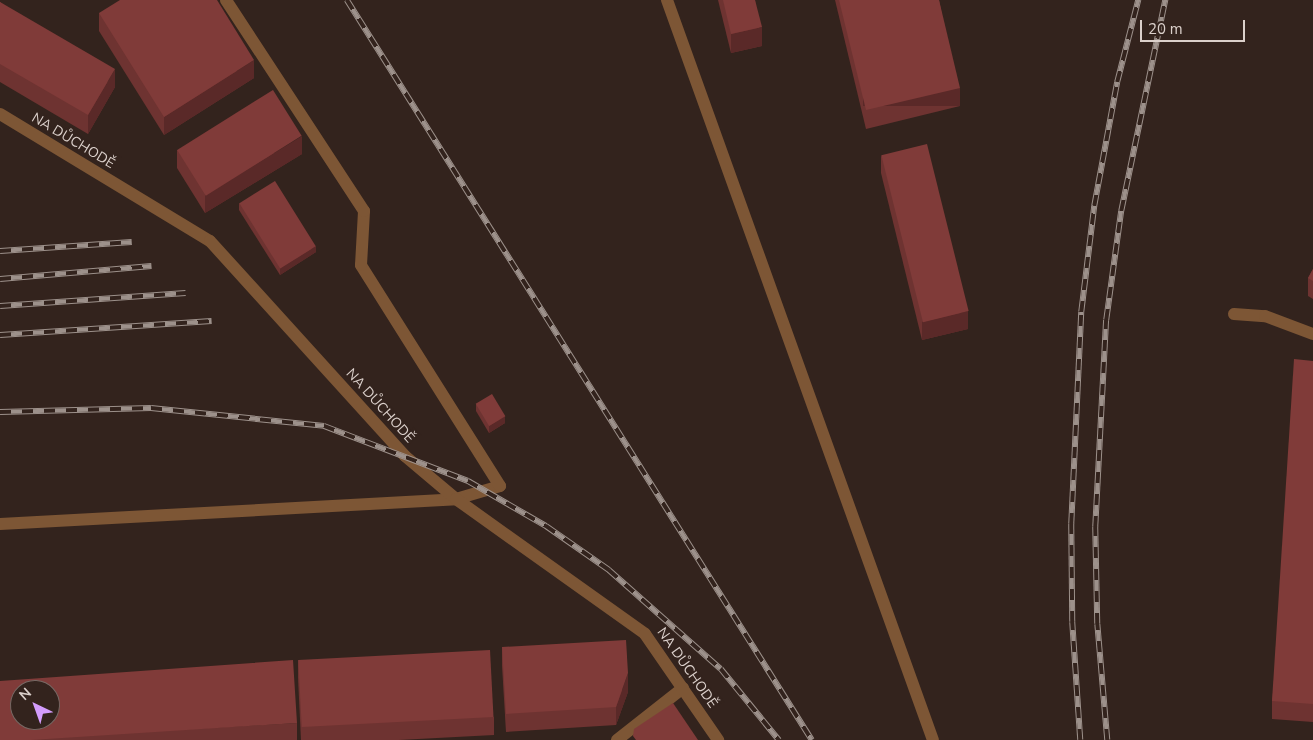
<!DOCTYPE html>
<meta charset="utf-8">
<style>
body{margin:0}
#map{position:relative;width:1313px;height:740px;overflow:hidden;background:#33231d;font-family:"Nunito Sans",sans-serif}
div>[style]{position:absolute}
.service>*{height:12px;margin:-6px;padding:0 6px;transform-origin:6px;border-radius:6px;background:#7d5635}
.minor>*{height:12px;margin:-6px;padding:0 6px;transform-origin:6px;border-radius:6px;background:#7d5635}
.rail>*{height:5.5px;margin-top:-2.75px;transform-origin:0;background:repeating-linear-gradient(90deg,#33231d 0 11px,#9d918b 0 22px);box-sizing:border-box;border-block:1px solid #9d918b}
.wall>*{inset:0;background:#6e3331}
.shaded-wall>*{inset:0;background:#5a2928;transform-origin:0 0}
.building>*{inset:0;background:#803b39;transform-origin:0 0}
span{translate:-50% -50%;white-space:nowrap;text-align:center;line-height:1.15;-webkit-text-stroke:4px #33231d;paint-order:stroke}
.street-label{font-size:14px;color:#dbd0cb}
.north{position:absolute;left:10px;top:680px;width:50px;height:50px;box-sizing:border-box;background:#33231d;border:1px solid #766863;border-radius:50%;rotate:318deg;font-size:14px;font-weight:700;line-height:20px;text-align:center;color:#dbd0cb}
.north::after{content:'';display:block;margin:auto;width:18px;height:22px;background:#d39cfc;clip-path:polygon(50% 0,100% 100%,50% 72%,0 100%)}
.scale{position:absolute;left:1140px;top:20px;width:105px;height:22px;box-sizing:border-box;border:2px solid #dbd0cb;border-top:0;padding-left:6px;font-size:15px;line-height:18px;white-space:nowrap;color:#dbd0cb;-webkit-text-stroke:4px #33231d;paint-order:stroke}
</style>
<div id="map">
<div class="service">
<i style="left:667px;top:0;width:786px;rotate:70.23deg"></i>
<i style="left:0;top:524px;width:457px;rotate:-3.1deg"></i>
<i style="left:456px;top:499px;width:46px;rotate:-16.5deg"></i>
<i style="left:500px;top:486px;width:261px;rotate:-122.2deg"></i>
<i style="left:361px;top:265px;width:54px;rotate:-86.8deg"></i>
<i style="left:364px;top:211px;width:252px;rotate:-123.2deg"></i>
<i style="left:617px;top:740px;width:84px;rotate:-38.2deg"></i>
</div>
<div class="minor">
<i style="left:0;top:114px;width:245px;rotate:31.2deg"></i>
<i style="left:210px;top:241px;width:290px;rotate:47.8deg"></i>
<i style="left:405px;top:456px;width:67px;rotate:40.1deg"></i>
<i style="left:456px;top:499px;width:232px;rotate:35.5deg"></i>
<i style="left:645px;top:634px;width:129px;rotate:55.4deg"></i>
<i style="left:1234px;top:314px;width:31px;rotate:4deg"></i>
<i style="left:1265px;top:316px;width:51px;rotate:20.6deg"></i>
</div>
<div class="rail">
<i style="left:347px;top:0;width:874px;rotate:57.86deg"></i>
<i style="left:0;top:251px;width:132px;rotate:-3.9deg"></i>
<i style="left:0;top:279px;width:152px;rotate:-4.9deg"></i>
<i style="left:0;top:306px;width:186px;rotate:-4deg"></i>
<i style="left:0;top:335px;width:212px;rotate:-3.8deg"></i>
<i style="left:0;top:412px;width:151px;rotate:-1.5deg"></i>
<i style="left:151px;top:408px;width:174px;rotate:5.9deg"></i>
<i style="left:324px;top:426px;width:154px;rotate:20.9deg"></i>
<i style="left:468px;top:481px;width:90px;rotate:30deg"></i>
<i style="left:546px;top:526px;width:77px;rotate:34.9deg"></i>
<i style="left:609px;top:570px;width:149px;rotate:41.5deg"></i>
<i style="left:721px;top:669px;width:92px;rotate:50.8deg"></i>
<i style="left:1080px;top:740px;width:118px;rotate:-93.9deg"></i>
<i style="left:1072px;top:622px;width:98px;rotate:-90.6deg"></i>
<i style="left:1071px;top:524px;width:212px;rotate:-87.3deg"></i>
<i style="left:1081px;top:312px;width:107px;rotate:-83deg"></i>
<i style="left:1094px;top:206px;width:126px;rotate:-79.5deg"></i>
<i style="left:1117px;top:82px;width:85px;rotate:-75.6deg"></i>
<i style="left:1107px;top:740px;width:116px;rotate:-94.9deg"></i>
<i style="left:1097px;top:624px;width:97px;rotate:-91.2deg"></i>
<i style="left:1095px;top:527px;width:207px;rotate:-87deg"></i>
<i style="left:1106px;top:320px;width:110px;rotate:-82.2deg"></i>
<i style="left:1121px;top:211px;width:216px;rotate:-78.2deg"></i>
</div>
<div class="wall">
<i style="clip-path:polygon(718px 0,755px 0,762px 46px,731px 53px)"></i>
<i style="clip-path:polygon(835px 0,939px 0,960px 106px,866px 129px)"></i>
<i style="clip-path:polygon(0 2px,115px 87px,88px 134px,0 82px)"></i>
<i style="clip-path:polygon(99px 13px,254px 78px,164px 135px,99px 31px)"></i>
<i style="clip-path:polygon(177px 150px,302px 154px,205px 213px,177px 168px)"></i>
<i style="clip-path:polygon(881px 155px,968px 329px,922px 340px,881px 173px)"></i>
<i style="clip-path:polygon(239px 203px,316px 252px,280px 275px,239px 210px)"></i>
<i style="clip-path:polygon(1313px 269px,1313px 299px,1308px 296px,1308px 278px)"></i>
<i style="clip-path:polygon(1313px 361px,1313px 722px,1272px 719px,1272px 701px)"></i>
<i style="clip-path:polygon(476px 404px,505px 423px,489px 433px,476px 411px)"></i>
<i style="clip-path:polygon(502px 647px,628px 692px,616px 725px,506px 732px,502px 666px)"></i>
<i style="clip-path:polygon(298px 660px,494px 717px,494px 735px,399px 740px,301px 740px,298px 678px)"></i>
<i style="clip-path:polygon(297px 723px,297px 740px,0 740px)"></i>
</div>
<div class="shaded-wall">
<i style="clip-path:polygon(762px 27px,762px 46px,731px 53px,731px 34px)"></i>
<i style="clip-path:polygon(254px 60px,254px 78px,164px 135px,164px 117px)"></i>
<i style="clip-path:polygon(115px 69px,115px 87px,88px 134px,88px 115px)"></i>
<i style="left:960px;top:88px;width:18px;height:97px;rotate:90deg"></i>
<i style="clip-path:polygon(302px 136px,302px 154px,205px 213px,205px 195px)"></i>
<i style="clip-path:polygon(316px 246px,316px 252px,280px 275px,280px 268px)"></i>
<i style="clip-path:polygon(968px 311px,968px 329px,922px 340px,922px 322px)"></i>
<i style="clip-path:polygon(505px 416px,505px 423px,489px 433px,489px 426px)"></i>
<i style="clip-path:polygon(628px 673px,628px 692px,616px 725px,616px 707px)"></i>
</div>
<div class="building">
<i style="clip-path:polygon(120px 0,217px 0,254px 60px,164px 117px,99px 13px)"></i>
<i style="clip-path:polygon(723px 0,755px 0,762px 27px,731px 34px)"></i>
<i style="clip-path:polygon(839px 0,939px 0,960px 88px,866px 110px)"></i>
<i style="clip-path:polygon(0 2px,115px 69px,88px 115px,0 64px)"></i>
<i style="left:273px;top:90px;width:54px;height:113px;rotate:58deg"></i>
<i style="left:927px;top:144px;width:172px;height:47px;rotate:76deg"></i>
<i style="left:275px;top:181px;width:77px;height:42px;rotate:58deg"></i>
<i style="clip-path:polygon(1313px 269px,1313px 281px,1308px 278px)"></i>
<i style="clip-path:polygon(1294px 359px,1313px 361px,1313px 704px,1272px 701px)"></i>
<i style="left:492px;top:394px;width:26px;height:19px;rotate:59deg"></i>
<i style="clip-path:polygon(626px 640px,628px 673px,616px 707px,506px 714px,502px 647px)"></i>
<i style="left:490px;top:650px;width:67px;height:192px;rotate:87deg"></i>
<i style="clip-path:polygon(evenodd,293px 660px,297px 723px,31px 740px,0 740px,0 681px,293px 660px,20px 690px,50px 690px,50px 720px,20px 720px,20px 690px)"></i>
<i style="clip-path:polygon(673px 703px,698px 740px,636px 740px,633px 736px,634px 729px)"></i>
</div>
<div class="street-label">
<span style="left:73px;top:141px;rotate:31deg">NA DŮCHODĚ</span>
<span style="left:380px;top:406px;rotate:48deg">NA DŮCHODĚ</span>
<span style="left:687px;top:668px;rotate:55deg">NA DŮCHODĚ</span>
</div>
<div class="north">N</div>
<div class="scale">20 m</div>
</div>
